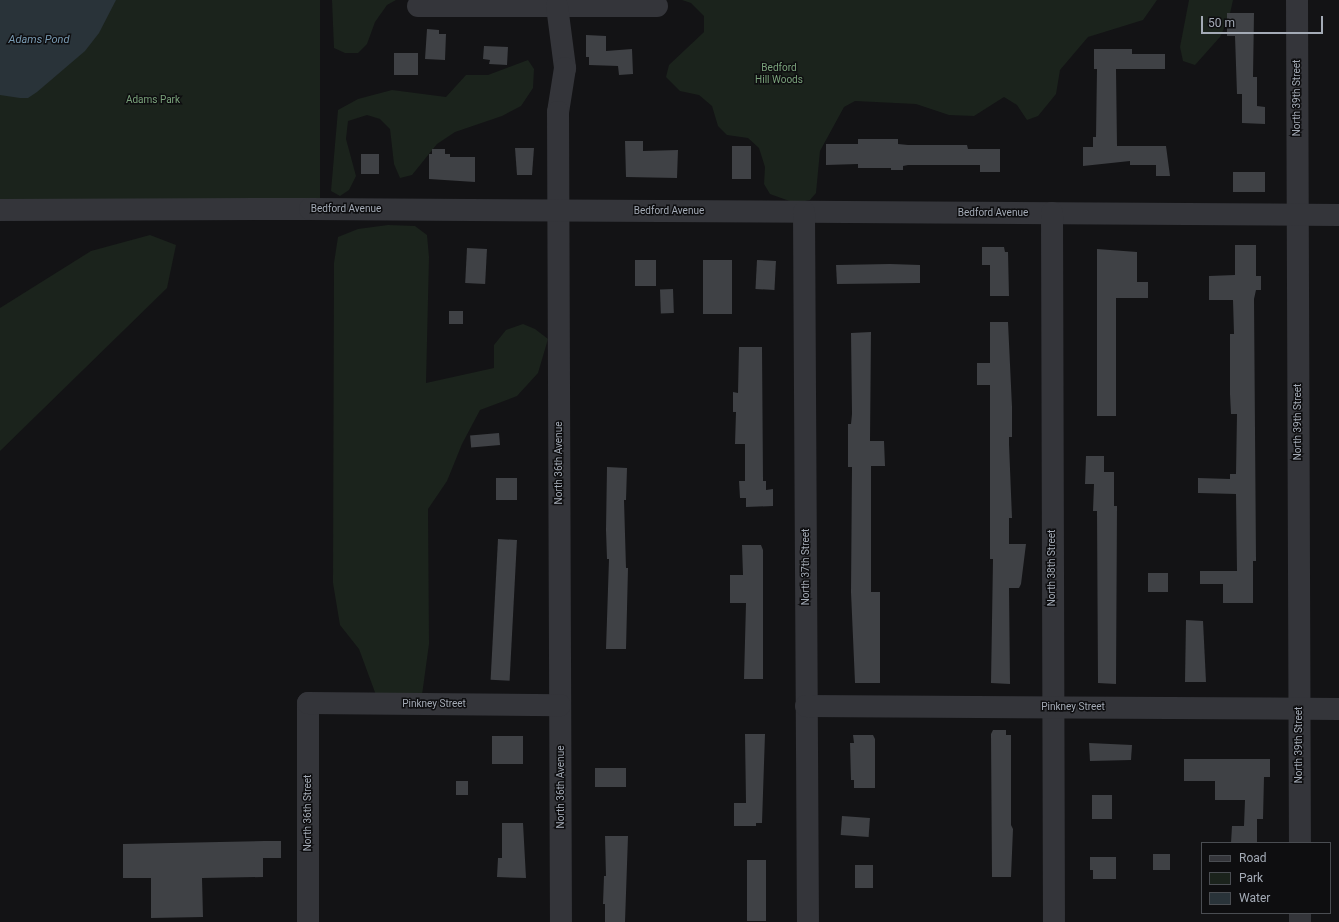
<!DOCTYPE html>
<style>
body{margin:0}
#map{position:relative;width:1339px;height:922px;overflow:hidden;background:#131315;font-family:Roboto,sans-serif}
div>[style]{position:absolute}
.green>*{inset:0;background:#1b231c;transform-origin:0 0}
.water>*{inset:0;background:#293339}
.building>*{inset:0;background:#3f4145;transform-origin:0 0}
.minor>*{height:22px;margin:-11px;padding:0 11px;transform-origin:11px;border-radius:11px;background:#34353a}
span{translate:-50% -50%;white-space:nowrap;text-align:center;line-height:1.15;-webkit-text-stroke:3px #0e0e10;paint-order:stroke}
.park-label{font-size:10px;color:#7aa27b}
.street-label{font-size:10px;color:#a4abb6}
.water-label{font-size:11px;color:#799bb3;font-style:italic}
.legend{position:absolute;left:1201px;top:842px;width:130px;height:72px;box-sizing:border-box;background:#0e0e10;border:1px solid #4a4d52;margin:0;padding:5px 7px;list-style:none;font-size:12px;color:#a4abb6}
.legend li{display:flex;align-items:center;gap:8px;height:20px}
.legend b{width:20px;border:1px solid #4a4d52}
.scale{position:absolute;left:1201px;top:16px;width:122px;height:18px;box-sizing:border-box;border:2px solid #a4abb6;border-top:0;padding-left:5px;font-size:12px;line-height:14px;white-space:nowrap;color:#a4abb6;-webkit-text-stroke:3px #0e0e10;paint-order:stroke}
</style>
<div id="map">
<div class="green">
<i style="left:0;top:0;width:320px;height:202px"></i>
<i style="clip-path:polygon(332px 0,396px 0,387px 5px,375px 22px,367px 44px,358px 53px,345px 53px,334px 48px)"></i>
<i style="clip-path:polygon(682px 0,1157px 0,1143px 20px,1088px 37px,1060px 70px,1056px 94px,1038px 116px,1027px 120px,1017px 105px,1004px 97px,974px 116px,949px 115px,916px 104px,855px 101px,844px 107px,820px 151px,816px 193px,810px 200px,795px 203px,770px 194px,764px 184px,765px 167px,759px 148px,748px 138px,727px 135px,718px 126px,712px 106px,699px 95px,680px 91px,666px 77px,669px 65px,704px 32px,704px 16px,691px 3px)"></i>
<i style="clip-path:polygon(1189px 0,1233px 0,1229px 18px,1220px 37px,1195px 65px,1183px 61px,1180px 47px)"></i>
<i style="clip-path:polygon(528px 60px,534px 69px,533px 88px,521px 106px,502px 116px,455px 132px,437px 144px,412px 175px,400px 178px,394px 164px,390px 129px,380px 119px,367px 115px,348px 121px,346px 139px,356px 176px,349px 190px,340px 196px,331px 191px,338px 110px,358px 99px,392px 90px,446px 97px,466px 75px,488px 75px)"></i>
<i style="clip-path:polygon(388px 225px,415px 226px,427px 235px,429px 257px,426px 383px,494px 368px,494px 345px,506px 330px,523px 324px,535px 329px,548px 339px,538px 373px,517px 396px,480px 410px,462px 444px,447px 481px,428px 509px,429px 644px,422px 695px,376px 695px,359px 649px,340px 625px,333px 583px,334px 263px,338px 237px,358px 229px)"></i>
<i style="clip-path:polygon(150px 235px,176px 245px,167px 288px,0 451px,0 308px,91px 251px)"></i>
</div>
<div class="water">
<i style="clip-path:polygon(0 0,116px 0,99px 33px,85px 51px,37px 92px,28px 98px,20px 98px,0 95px)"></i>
</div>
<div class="building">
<i style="clip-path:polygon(1227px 13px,1254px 13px,1253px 77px,1257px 77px,1257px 106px,1265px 107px,1265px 124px,1242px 123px,1242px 94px,1237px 94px,1235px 36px,1227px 36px)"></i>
<i style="clip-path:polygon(427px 29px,439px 30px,439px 34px,446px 34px,445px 60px,425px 59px)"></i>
<i style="clip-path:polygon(586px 35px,606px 36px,606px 51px,632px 49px,633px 74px,619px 75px,618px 66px,589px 65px,589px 57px,586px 57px)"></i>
<i style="clip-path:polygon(484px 46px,508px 47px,507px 65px,489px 64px,490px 60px,483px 59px)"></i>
<i style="clip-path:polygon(1094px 49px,1132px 49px,1132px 54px,1165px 54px,1165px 69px,1116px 69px,1117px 146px,1166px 146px,1170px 176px,1156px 176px,1156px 165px,1130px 165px,1130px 161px,1083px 166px,1083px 147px,1093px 147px,1093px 137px,1096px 137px,1097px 69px,1094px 69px)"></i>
<i style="left:394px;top:53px;width:24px;height:22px"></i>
<i style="clip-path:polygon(858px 139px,898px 139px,898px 144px,908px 145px,967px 145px,968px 149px,1000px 149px,1000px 172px,980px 172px,980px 165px,908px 165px,903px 166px,903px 170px,891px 170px,891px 168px,858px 168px,858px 164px,826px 165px,826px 144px,858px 144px)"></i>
<i style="clip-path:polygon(625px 141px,643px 141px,643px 151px,678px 150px,677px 178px,626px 177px)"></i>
<i style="left:732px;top:146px;width:19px;height:33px"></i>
<i style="clip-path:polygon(515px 148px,534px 148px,532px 175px,517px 175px)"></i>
<i style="clip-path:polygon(432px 149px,445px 149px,445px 154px,450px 154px,450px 157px,475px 157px,475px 182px,429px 179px,429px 154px,432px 154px)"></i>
<i style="left:361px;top:154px;width:18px;height:20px"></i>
<i style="left:1233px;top:172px;width:32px;height:20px"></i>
<i style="clip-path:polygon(1235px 245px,1256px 245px,1256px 276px,1261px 276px,1261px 290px,1256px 290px,1254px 299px,1256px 561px,1253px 561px,1253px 603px,1223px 603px,1223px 584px,1200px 584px,1200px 571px,1237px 571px,1236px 494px,1198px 493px,1198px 478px,1230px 479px,1230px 474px,1236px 474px,1237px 414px,1231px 414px,1230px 394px,1230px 334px,1234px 334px,1233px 300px,1209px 300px,1209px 276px,1235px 275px)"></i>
<i style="clip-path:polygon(982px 247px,1004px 247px,1005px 252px,1008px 252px,1009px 296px,990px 296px,990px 265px,982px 265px)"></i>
<i style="left:467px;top:248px;width:20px;height:35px;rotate:3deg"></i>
<i style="clip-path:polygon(1097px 249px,1137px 252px,1137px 282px,1148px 282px,1148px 298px,1116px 298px,1116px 416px,1097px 416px)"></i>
<i style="left:635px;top:260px;width:21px;height:26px"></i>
<i style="left:703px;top:260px;width:29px;height:54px"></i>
<i style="left:757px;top:260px;width:19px;height:29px;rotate:3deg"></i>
<i style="clip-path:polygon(890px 264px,920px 265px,920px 283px,837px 284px,836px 265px)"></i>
<i style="left:673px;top:289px;width:24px;height:13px;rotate:88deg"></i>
<i style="left:449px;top:311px;width:14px;height:13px"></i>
<i style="clip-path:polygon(990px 322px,1008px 322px,1012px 407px,1012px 437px,1009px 437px,1009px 444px,1012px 518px,1009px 518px,1009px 544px,1026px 544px,1021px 584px,1019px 588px,1009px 588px,1010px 684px,991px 683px,993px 559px,990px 559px,990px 385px,977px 385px,977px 363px,990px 363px)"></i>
<i style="clip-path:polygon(871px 332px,870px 441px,884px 441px,885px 466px,871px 466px,871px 592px,880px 592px,880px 683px,855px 683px,851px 592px,852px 467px,848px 467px,848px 424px,851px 424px,852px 414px,851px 333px)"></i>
<i style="clip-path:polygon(739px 347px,762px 347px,763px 481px,766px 481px,766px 490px,773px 489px,773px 506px,746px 507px,746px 498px,740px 498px,739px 481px,745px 481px,745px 444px,735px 444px,736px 412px,733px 412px,733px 392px,738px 393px)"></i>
<i style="left:499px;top:433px;width:12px;height:29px;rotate:85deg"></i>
<i style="clip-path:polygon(1086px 456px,1104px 456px,1104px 472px,1114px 472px,1114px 506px,1117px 506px,1116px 684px,1098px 683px,1097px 511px,1093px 511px,1094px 484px,1085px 484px)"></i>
<i style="clip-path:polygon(607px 467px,627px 468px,626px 500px,624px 500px,626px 568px,628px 568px,626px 649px,606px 649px,609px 559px,607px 559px,606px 530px)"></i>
<i style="left:496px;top:478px;width:21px;height:22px"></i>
<i style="left:498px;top:539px;width:19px;height:141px;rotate:3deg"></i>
<i style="clip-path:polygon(742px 545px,761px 545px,763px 550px,763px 679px,744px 679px,746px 603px,730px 603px,730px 575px,743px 575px)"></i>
<i style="left:1148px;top:573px;width:20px;height:19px"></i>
<i style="clip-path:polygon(1186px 620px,1203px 621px,1206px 682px,1185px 682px)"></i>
<i style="clip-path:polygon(993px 730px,1006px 730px,1006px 735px,1011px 735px,1011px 825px,1013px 829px,1011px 877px,992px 877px,991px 734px)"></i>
<i style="clip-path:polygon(745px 734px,765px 734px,762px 823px,756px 823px,756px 826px,734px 826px,734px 803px,746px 803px)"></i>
<i style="clip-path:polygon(853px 735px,873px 735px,875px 739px,875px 788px,854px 788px,854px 780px,851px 780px,850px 743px,854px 743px)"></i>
<i style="left:492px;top:736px;width:31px;height:28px"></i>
<i style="clip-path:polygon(1089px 743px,1132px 745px,1131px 760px,1090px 761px)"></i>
<i style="clip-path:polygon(1184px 759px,1270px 759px,1270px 777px,1264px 777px,1263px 819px,1257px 819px,1257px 843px,1231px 843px,1232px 826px,1244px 826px,1245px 800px,1215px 800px,1215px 781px,1184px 781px)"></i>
<i style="left:626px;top:768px;width:19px;height:31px;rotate:90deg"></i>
<i style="left:456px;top:781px;width:12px;height:14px"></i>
<i style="left:1092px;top:795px;width:20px;height:24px"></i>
<i style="left:842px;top:816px;width:28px;height:19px;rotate:4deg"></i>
<i style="clip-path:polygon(502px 823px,523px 823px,526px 878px,497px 877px,498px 858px,502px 858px)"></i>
<i style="clip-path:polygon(605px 836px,628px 836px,625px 922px,605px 922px,605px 904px,603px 904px,604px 876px,606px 876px)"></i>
<i style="clip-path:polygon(265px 841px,281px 841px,281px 858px,263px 858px,263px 877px,202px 878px,203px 917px,151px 918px,151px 878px,123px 878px,123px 844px)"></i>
<i style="left:1153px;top:854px;width:17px;height:16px"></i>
<i style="clip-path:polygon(1090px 857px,1116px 857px,1116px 879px,1093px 879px,1093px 870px,1090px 870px)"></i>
<i style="left:747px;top:860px;width:19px;height:61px"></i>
<i style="left:855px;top:865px;width:18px;height:23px"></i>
</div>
<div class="minor">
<i style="left:1297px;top:0;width:843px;rotate:89.8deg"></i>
<i style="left:418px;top:6px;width:239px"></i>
<i style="left:557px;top:6px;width:63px;rotate:82.6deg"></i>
<i style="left:565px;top:68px;width:45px;rotate:99deg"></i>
<i style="left:558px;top:112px;width:810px;rotate:89.79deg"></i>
<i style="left:0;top:210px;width:310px;rotate:-0.2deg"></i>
<i style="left:310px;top:209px;width:1029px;rotate:0.33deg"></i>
<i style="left:804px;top:212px;width:710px;rotate:89.68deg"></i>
<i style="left:1052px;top:213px;width:709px;rotate:89.84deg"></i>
<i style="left:806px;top:706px;width:533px;rotate:0.32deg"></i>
<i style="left:1300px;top:913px;width:9px;rotate:90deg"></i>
<i style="left:308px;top:922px;width:219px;rotate:-90deg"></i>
<i style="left:308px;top:703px;width:252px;rotate:0.5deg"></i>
</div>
<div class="park-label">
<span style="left:779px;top:73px">Bedford<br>Hill Woods</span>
<span style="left:153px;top:100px">Adams Park</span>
</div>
<div class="street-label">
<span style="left:1297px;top:98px;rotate:-90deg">North 39th Street</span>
<span style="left:346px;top:209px">Bedford Avenue</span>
<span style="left:669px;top:211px">Bedford Avenue</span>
<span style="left:993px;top:213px">Bedford Avenue</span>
<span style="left:1298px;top:422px;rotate:-90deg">North 39th Street</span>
<span style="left:559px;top:463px;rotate:-90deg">North 36th Avenue</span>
<span style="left:806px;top:567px;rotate:-90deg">North 37th Street</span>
<span style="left:1052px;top:568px;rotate:-90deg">North 38th Street</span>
<span style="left:434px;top:704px">Pinkney Street</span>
<span style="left:1073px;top:707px">Pinkney Street</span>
<span style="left:1299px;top:745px;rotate:-90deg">North 39th Street</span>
<span style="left:561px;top:787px;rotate:-90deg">North 36th Avenue</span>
<span style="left:308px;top:813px;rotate:-90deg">North 36th Street</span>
</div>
<div class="water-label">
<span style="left:39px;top:40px">Adams Pond</span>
</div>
<ul class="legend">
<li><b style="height:5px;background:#34353a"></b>Road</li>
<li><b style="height:11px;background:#1b231c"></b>Park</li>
<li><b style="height:11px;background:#293339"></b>Water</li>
</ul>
<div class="scale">50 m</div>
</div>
